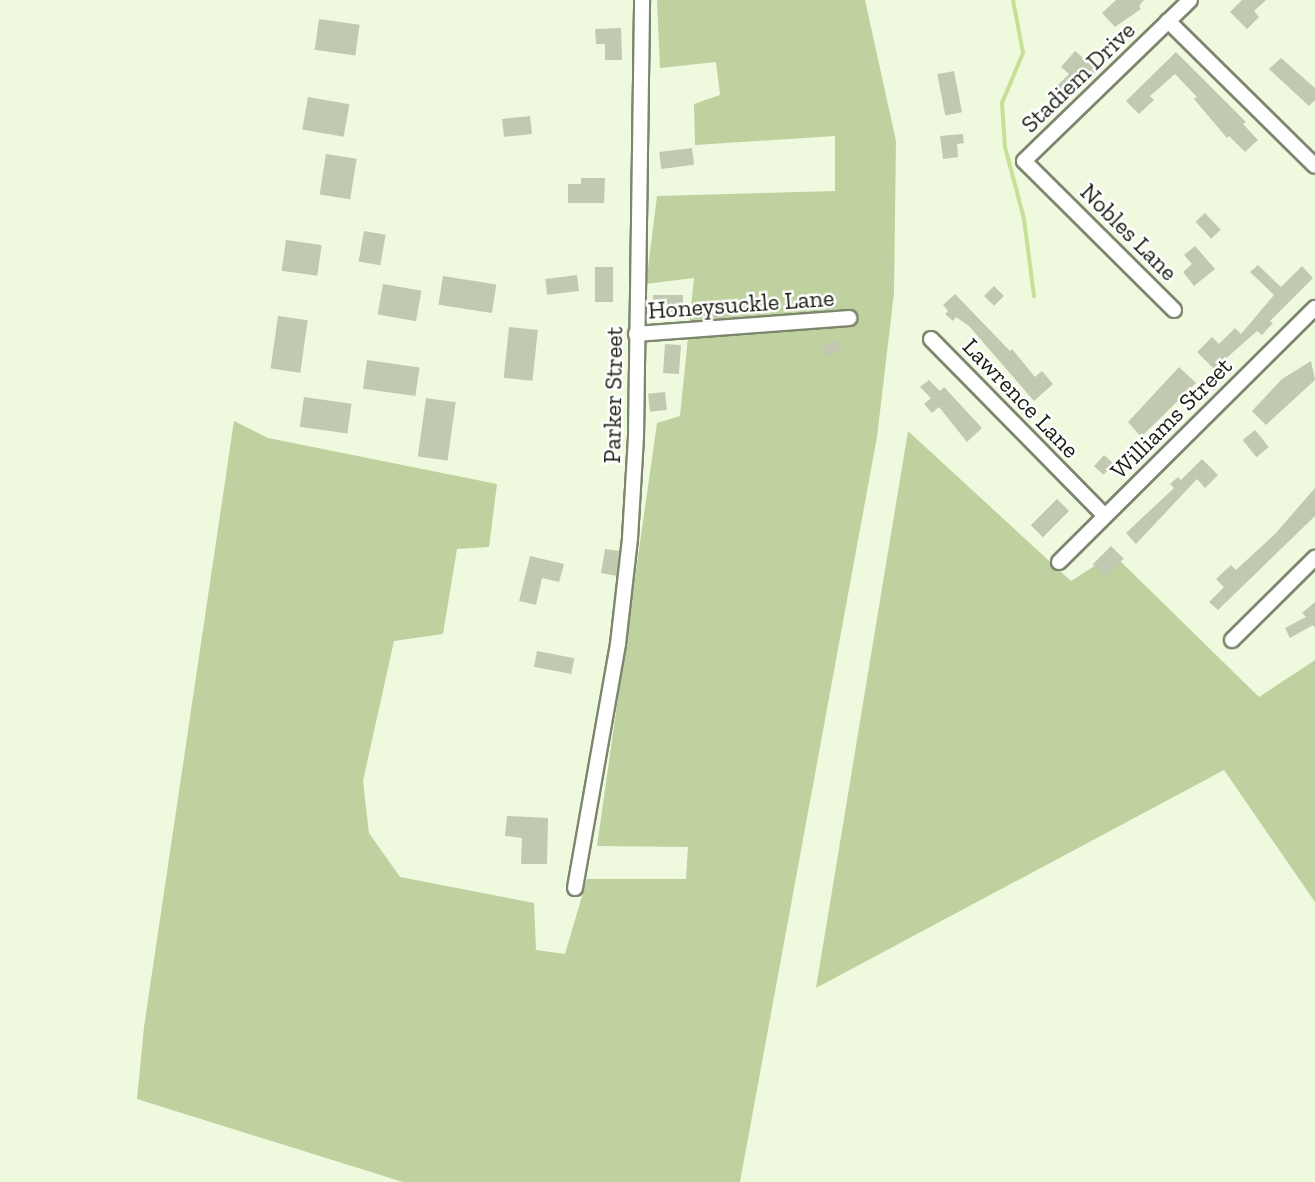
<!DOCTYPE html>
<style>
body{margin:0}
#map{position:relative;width:1315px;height:1182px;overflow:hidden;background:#eff9de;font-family:"Zilla Slab",serif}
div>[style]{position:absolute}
.green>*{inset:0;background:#bfd19f}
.stream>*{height:4px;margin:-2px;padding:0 2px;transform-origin:2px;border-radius:2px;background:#c7e098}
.building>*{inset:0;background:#c1cab0;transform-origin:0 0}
.roads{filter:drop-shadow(2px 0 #7d866e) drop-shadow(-2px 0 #7d866e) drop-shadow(0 2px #7d866e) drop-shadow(0 -2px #7d866e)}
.street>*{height:14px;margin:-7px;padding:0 7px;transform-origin:7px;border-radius:7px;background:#fff}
span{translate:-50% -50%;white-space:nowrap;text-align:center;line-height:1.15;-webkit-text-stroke:5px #fff;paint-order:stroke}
.street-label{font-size:24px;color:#1a1d13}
</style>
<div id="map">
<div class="green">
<i style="clip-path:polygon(657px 0,865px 0,896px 141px,894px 293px,877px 437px,740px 1182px,403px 1182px,137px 1099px,144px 1027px,234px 421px,268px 438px,497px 484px,489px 547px,457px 549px,443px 634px,394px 641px,363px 781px,369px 833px,400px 877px,534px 903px,536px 950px,565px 954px,587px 879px,686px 879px,688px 847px,597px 846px,657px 423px,680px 416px,694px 278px,646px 284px,657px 196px,835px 191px,835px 136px,695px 145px,694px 104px,720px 95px,716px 62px,660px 68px)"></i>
<i style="clip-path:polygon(908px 431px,1071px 581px,1113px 554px,1259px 697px,1315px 660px,1315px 902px,1224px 770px,816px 988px)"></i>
</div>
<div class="stream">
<i style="left:1013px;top:0;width:54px;rotate:79.3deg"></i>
<i style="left:1023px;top:53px;width:54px;rotate:112.8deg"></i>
<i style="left:1002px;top:103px;width:44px;rotate:86.1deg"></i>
<i style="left:1005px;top:147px;width:74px;rotate:75.2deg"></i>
<i style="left:1024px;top:219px;width:78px;rotate:82.6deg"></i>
</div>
<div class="building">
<i style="clip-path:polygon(1116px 0,1144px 0,1139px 6px,1141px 9px,1115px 27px,1102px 13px)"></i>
<i style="clip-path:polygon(1242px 0,1266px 0,1254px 11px,1259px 17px,1247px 29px,1230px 12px)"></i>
<i style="left:319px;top:19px;width:41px;height:31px;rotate:8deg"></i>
<i style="clip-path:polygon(621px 28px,622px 60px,605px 60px,605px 44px,596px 44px,595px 29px)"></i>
<i style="clip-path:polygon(1075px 51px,1097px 70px,1066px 102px,1053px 90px,1069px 74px,1061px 67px)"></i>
<i style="clip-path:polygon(1176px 52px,1246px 122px,1243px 124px,1258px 140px,1245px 152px,1229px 136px,1227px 138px,1194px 99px,1197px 97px,1175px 74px,1150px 96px,1154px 100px,1139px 114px,1126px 101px)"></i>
<i style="clip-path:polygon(1281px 58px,1315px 88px,1315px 100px,1309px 106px,1269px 69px)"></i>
<i style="left:954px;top:71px;width:42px;height:17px;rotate:79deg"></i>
<i style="left:308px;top:97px;width:42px;height:33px;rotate:10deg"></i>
<i style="left:530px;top:116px;width:18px;height:28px;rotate:84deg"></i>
<i style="clip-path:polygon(963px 134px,964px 143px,957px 144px,958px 157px,943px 159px,940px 136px)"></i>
<i style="left:692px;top:148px;width:17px;height:33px;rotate:83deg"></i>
<i style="left:326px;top:154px;width:31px;height:41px;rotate:9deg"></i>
<i style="clip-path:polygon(581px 178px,605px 178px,604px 203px,568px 203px,568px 184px,581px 184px)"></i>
<i style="left:1205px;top:213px;width:23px;height:13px;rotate:47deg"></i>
<i style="left:364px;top:231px;width:22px;height:31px;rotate:10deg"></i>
<i style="left:286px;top:240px;width:36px;height:31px;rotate:8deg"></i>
<i style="clip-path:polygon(1195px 246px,1215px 269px,1194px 286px,1183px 272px,1192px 264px,1184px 255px)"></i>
<i style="clip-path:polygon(1258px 265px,1281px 287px,1302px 266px,1313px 278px,1270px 321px,1273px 323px,1262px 335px,1257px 331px,1214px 369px,1197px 352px,1212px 337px,1219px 344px,1235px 328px,1241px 334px,1274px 295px,1250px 272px)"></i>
<i style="left:595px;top:267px;width:18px;height:35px"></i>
<i style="left:577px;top:275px;width:16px;height:32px;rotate:83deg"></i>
<i style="left:443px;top:276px;width:54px;height:29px;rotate:9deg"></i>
<i style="left:383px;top:284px;width:39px;height:31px;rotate:10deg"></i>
<i style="left:994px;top:286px;width:14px;height:14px;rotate:45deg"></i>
<i style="clip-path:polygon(955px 294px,1010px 351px,1012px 349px,1035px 377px,1042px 371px,1053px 384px,1034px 401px,969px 326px,956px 317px,953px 321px,945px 314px,948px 311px,943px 305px)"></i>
<i style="left:683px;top:295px;width:17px;height:30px;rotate:90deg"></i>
<i style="left:706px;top:302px;width:19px;height:15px;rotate:3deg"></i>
<i style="left:278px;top:316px;width:30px;height:53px;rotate:8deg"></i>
<i style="left:509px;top:327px;width:29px;height:51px;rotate:6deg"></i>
<i style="left:837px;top:339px;width:12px;height:18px;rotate:66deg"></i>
<i style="left:665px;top:344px;width:16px;height:29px;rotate:4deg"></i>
<i style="left:367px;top:360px;width:53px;height:29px;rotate:8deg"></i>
<i style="clip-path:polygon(1311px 361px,1315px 380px,1266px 425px,1252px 411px,1282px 379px)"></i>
<i style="clip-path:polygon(1179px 367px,1196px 383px,1141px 437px,1128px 422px)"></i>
<i style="clip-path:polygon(929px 380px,940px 391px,944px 387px,982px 428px,967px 442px,939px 407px,932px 413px,924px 404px,931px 398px,920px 387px)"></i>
<i style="left:665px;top:392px;width:18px;height:17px;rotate:84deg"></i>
<i style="left:304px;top:397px;width:48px;height:30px;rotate:8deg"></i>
<i style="left:426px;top:398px;width:30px;height:59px;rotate:8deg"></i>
<i style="left:1255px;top:430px;width:22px;height:16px;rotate:51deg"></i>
<i style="left:1104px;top:455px;width:13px;height:15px;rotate:42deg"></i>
<i style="clip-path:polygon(1202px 459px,1218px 475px,1205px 488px,1197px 479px,1136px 544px,1126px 533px,1174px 488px,1170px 484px,1178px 477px,1181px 480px)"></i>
<i style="clip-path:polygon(1315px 488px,1315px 516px,1218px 610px,1209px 602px,1224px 587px,1216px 579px,1231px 565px,1236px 570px,1275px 534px)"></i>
<i style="left:1057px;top:499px;width:17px;height:37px;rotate:45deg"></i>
<i style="left:1111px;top:546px;width:18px;height:26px;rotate:45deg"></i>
<i style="clip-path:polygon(605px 549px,619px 551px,617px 576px,601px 573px)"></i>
<i style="clip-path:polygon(530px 556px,564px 564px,559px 582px,542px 578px,536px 605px,519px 601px)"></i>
<i style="clip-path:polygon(1315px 602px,1315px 628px,1313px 625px,1290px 638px,1285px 628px,1306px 617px,1302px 613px)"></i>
<i style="left:537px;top:651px;width:38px;height:16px;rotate:11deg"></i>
<i style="clip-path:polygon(507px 816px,548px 818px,547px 864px,521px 864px,522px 838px,505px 836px)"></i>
</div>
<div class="roads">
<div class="street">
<i style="left:1168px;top:21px;width:206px;rotate:44.6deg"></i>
<i style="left:1174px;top:310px;width:211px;rotate:-135.2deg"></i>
<i style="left:1024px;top:161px;width:231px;rotate:-44.1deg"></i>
<i style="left:636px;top:334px;width:214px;rotate:-4.3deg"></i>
<i style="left:931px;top:339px;width:247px;rotate:45.5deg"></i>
<i style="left:1059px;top:562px;width:361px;rotate:-44.8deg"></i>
<i style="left:1232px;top:640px;width:117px;rotate:-44.7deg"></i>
<i style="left:575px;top:888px;width:248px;rotate:-80deg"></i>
<i style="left:618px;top:644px;width:107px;rotate:-83.5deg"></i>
<i style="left:630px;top:538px;width:101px;rotate:-86.6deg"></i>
<i style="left:636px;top:437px;width:437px;rotate:-89.2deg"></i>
</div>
</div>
<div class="street-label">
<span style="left:1078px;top:77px;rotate:-44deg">Stadiem Drive</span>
<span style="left:1129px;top:232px;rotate:45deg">Nobles Lane</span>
<span style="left:741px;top:304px;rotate:-4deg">Honeysuckle Lane</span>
<span style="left:613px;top:395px;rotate:-89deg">Parker Street</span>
<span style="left:1021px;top:398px;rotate:46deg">Lawrence Lane</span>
<span style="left:1171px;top:418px;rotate:-45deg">Williams Street</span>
</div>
</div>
